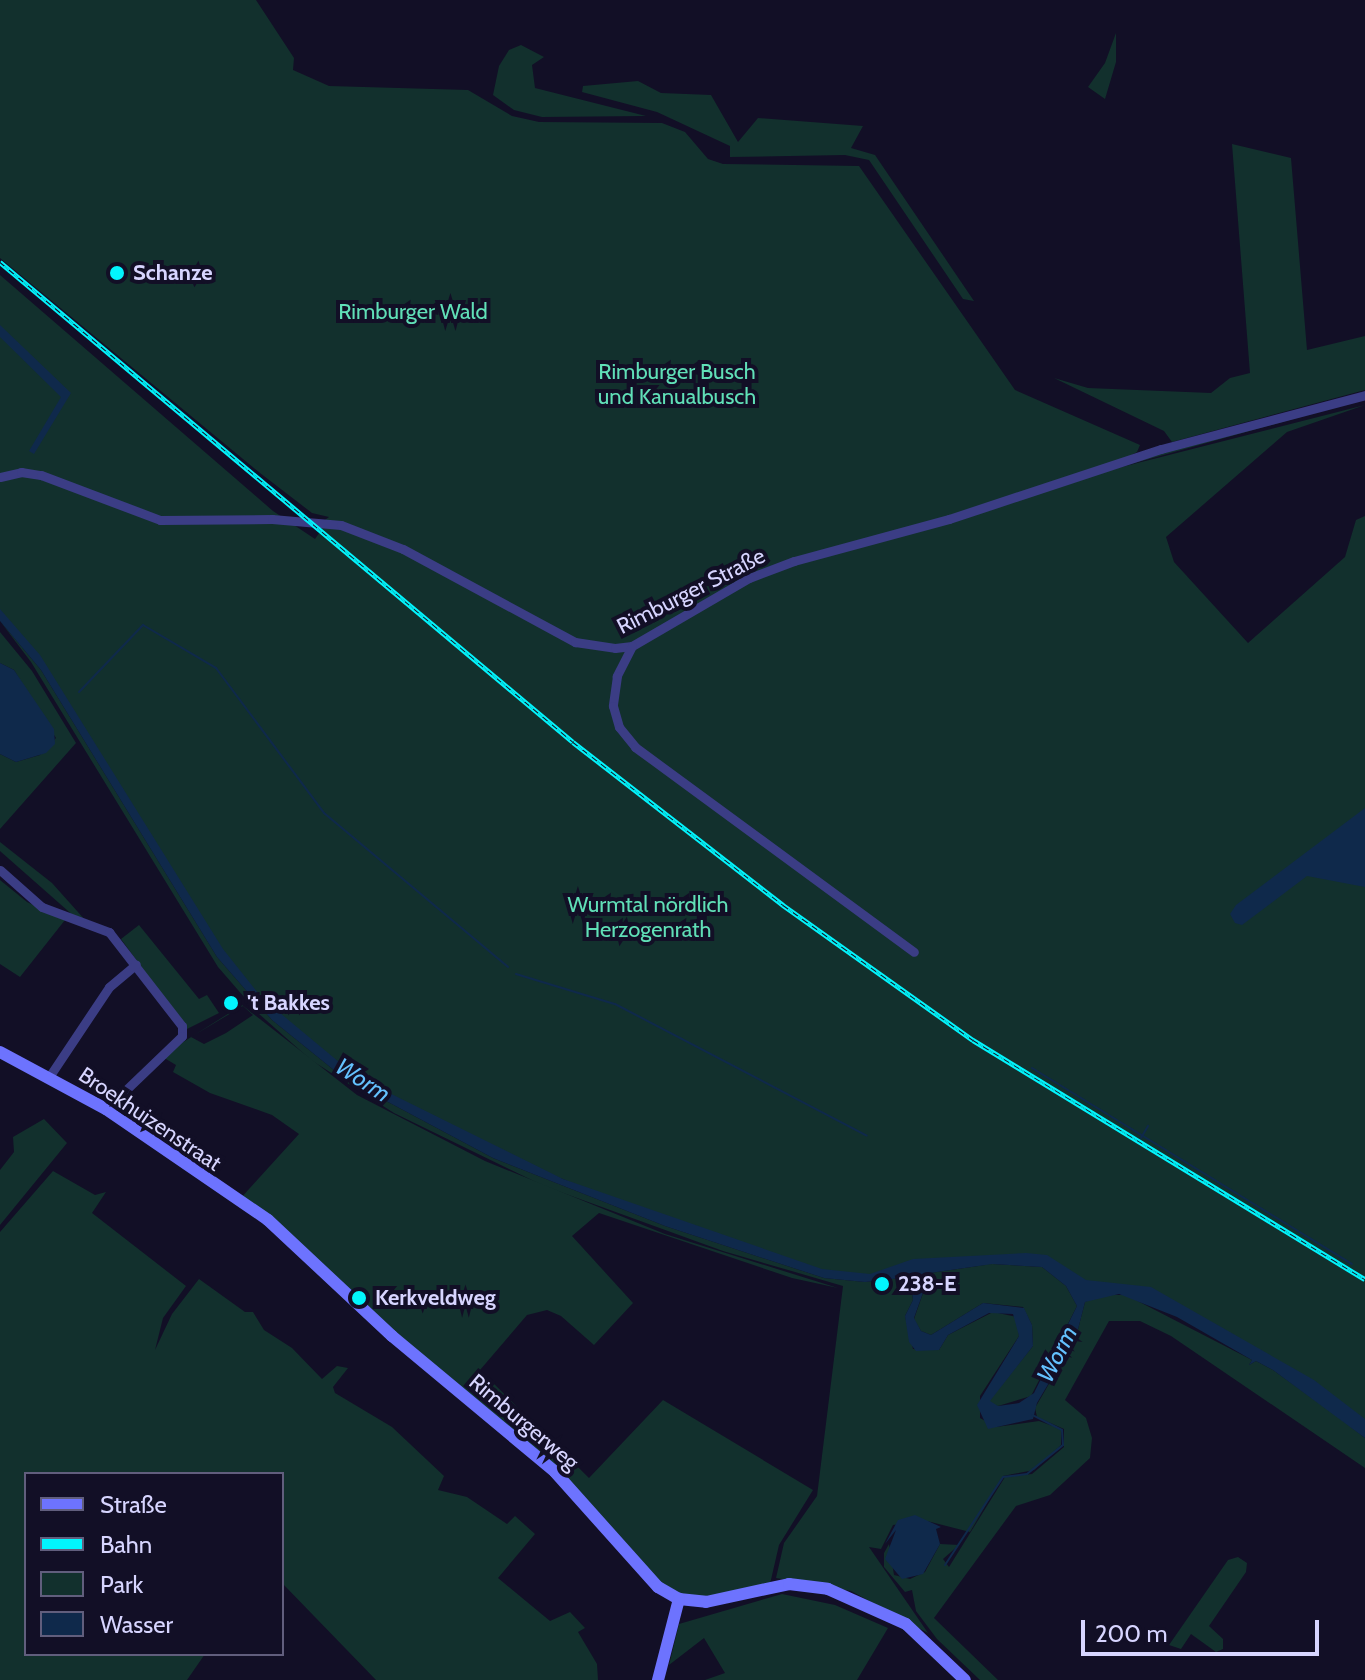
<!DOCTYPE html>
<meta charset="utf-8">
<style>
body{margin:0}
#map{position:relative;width:1365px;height:1680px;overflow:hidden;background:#120f26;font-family:Cabin,sans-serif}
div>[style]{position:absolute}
.green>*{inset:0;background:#12302d}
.water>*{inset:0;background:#0f294b}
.stream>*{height:2px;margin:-1px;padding:0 1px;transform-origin:1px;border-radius:1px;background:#0f294b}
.street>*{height:9px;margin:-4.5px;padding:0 4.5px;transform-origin:4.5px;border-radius:4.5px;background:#3b3d85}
.secondary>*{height:12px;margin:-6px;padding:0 6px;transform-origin:6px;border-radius:6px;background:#6d73fe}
.rail>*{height:5px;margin-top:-2.5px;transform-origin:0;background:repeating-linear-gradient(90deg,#120f26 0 6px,#02f5fd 0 12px);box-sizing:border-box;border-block:2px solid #02f5fd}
.dots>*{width:22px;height:22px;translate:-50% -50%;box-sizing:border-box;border:4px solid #120f26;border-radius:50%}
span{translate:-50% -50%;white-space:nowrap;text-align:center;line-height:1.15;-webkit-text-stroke:8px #120f26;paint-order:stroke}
.poi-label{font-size:22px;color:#d7d5ff;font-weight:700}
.left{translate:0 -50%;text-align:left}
.park-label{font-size:22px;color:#60dfb7}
.street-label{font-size:22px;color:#d7d5ff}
.water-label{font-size:24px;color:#64c1fe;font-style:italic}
.legend{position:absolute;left:24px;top:1472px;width:260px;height:184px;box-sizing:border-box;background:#120f26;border:2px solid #615e7d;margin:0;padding:10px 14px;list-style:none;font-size:24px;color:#d7d5ff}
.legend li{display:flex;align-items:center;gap:16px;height:40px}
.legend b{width:40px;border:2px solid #615e7d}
.scale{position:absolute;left:1081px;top:1620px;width:238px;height:36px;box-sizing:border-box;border:4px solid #d7d5ff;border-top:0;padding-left:10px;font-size:24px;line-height:28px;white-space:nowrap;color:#d7d5ff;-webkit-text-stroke:6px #120f26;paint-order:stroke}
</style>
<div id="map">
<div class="green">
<i style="clip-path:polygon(0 0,256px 0,294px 58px,293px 70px,329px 86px,468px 90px,512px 116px,539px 122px,662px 123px,685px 132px,708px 159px,723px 164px,859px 166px,1015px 390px,1140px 445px,1137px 452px,1111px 466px,1365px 399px,1106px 471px,1365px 405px,1287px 432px,1166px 537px,1174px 562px,1248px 643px,1345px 557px,1356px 520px,1365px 516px,1365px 1427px,1207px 1329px,1123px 1289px,1106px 1290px,1032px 1261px,843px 1278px,693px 1232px,484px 1147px,357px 1082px,291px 1032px,212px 942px,42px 669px,0 616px,0 275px,273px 511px,315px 539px,322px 529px,318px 525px,329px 517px,312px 513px,260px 473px,0 258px)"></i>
<i style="clip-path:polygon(1116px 33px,1116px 62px,1105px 99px,1088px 87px,1105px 63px)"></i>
<i style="clip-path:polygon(521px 45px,544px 57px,532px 65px,535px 88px,646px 116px,542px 117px,514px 110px,493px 95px,499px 66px,509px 50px)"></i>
<i style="clip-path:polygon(638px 81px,661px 93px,711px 95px,738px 142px,758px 118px,863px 126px,851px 148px,875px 155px,974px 301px,963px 299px,869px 160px,845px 155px,730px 157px,730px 146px,657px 112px,582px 92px,583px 86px)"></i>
<i style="clip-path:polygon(1232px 144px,1291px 158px,1307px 350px,1365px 336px,1365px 390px,1172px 442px,1164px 431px,1054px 378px,1088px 388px,1211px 393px,1230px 378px,1250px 373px)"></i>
<i style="clip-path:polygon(0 621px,41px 670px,217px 957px,272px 1020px,345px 1079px,493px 1158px,665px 1226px,824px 1278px,865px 1282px,910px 1277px,913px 1300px,905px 1316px,913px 1349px,939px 1350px,948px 1335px,993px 1312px,1017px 1317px,1019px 1336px,980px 1396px,980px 1418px,996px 1427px,1039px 1421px,1061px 1429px,1061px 1445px,1034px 1470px,1003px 1476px,970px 1532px,927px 1521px,893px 1525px,881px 1549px,869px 1547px,928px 1633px,851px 1591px,776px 1578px,784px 1543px,817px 1496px,843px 1286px,723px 1251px,544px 1186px,394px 1113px,311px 1060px,258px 1013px,218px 967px,31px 662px)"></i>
<i style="clip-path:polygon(0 632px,32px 671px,76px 743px,0 829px,0 754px,16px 762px,40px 755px,56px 738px,14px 670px,0 663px)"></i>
<i style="clip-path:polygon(0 842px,52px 883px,86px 921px,76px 918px,0 851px)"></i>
<i style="clip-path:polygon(0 880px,27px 902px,65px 920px,20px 977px,0 964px)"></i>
<i style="clip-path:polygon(139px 925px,199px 999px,207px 995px,219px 1013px,187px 1029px,121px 939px)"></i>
<i style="clip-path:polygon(evenodd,242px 1005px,357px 1095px,485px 1161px,665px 1234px,838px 1288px,792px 1278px,599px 1213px,572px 1236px,633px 1303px,594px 1345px,561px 1316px,547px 1310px,527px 1315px,480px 1370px,589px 1478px,663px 1400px,813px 1490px,779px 1545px,770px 1584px,719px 1597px,684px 1595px,660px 1584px,618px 1535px,240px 1199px,299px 1134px,272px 1115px,210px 1093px,173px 1072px,176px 1065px,161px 1056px,242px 1005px,243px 1006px,253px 1015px,226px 1033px,204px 1044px,191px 1037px,243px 1006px)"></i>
<i style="clip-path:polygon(44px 1119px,67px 1143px,0 1225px,0 1170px,14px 1152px,13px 1137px)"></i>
<i style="clip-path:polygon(53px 1171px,95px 1195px,106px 1192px,92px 1213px,186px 1286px,163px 1318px,155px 1350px,172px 1314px,199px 1279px,245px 1312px,253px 1312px,264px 1330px,292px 1348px,322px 1379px,337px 1366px,348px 1368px,333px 1387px,335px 1393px,392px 1427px,444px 1476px,438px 1490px,467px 1497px,507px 1524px,515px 1516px,535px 1534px,498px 1578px,550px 1621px,570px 1612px,585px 1628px,578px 1632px,597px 1664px,598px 1680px,376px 1680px,282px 1583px,282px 1474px,26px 1474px,26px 1654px,205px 1654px,187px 1680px,0 1680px,0 1232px)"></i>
<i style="clip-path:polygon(992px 1264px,1042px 1267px,1066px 1286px,1077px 1306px,1031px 1396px,998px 1406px,990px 1405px,990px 1400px,1033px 1346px,1032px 1325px,1023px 1307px,983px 1303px,931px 1335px,921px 1331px,914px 1319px,930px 1273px)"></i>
<i style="clip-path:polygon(1126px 1295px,1252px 1360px,1249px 1365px,1256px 1361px,1273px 1370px,1334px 1414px,1365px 1438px,1365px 1468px,1171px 1336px,1140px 1321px,1109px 1321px,1065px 1400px,1086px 1418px,1092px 1438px,1090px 1458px,1050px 1495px,1016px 1506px,934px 1618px,998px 1680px,980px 1680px,937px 1639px,916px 1611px,912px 1590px,905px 1592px,884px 1567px,884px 1553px,889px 1544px,894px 1575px,910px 1579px,925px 1572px,940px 1544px,959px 1545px,943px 1559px,949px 1567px,1005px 1477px,1032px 1474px,1064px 1447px,1064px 1429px,1037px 1417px,1035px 1408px,1076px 1337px,1085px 1302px,1102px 1295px)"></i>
<i style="clip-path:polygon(1238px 1557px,1247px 1563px,1246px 1572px,1209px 1626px,1223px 1639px,1223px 1649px,1216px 1652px,1191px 1634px,1181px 1649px,1169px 1645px,1228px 1560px)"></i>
<i style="clip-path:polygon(782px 1594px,835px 1605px,888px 1628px,857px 1680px,705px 1680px,725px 1673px,704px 1638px,669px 1665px,679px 1624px)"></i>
</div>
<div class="water">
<i style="clip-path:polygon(0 325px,71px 393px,34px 454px,29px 451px,61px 397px,0 337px)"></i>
<i style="clip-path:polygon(evenodd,0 609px,40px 655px,223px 949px,262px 998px,357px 1077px,563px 1179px,822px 1269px,870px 1274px,913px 1259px,1026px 1253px,1047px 1255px,1086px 1280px,1151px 1287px,1314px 1380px,1365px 1419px,1365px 1438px,1273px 1370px,1256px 1361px,1249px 1365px,1252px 1360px,1177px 1317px,1119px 1294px,1085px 1302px,1076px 1337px,1037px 1403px,1033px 1419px,988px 1429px,977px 1405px,1019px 1336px,1013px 1314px,989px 1313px,948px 1335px,939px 1350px,916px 1351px,909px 1342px,905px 1316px,913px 1300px,910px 1277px,865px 1282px,824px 1278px,665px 1226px,493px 1158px,345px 1079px,272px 1020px,217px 957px,41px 670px,0 621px,0 609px,992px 1264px,1042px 1267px,1066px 1286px,1077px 1306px,1034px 1393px,1019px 1403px,998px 1406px,990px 1401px,1033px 1346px,1032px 1325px,1024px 1308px,983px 1303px,931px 1335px,921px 1331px,914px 1318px,930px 1273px,992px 1264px)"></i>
<i style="clip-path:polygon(0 663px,14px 670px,54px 729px,55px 744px,46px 753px,16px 762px,0 754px)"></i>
<i style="clip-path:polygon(1365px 808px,1365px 887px,1307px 876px,1242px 925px,1235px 923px,1230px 914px,1236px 905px)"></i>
<i style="clip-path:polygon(915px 1515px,941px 1527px,936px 1529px,940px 1544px,923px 1574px,902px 1579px,885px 1559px,896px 1530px,885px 1544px,898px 1520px)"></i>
</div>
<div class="stream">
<i style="left:79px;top:692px;width:93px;rotate:-46.3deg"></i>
<i style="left:143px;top:625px;width:85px;rotate:30.5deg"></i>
<i style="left:216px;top:668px;width:181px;rotate:53.3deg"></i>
<i style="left:324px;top:813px;width:240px;rotate:39.9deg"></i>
<i style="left:516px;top:974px;width:103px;rotate:16.9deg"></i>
<i style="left:615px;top:1004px;width:284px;rotate:27.6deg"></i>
<i style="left:1032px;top:1068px;width:375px;rotate:31.5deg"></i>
<i style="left:1141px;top:1138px;width:14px;rotate:-60deg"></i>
<i style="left:945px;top:1565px;width:105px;rotate:-56.6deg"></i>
<i style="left:1003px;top:1477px;width:24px;rotate:-7deg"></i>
<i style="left:1027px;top:1474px;width:46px;rotate:-38.9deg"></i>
<i style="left:1063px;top:1445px;width:15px;rotate:-94deg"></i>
<i style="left:1062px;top:1430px;width:33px;rotate:-153deg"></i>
</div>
<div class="street">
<i style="left:0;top:477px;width:22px;rotate:-13deg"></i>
<i style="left:21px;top:472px;width:20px;rotate:9deg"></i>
<i style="left:41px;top:475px;width:127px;rotate:20.7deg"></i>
<i style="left:160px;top:520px;width:112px;rotate:-0.5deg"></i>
<i style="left:272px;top:519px;width:69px;rotate:5deg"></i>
<i style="left:341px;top:525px;width:66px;rotate:21.2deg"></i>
<i style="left:403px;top:549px;width:196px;rotate:28.4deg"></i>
<i style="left:575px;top:642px;width:40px;rotate:8.5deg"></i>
<i style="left:615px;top:648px;width:17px;rotate:-7deg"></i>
<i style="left:632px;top:646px;width:135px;rotate:-30.2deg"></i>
<i style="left:749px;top:578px;width:48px;rotate:-20.7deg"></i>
<i style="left:794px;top:561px;width:161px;rotate:-15.2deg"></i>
<i style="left:949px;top:519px;width:223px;rotate:-18.3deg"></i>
<i style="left:1161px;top:449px;width:211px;rotate:-14.8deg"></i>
<i style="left:632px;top:646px;width:34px;rotate:117deg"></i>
<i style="left:617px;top:676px;width:30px;rotate:98deg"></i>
<i style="left:613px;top:706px;width:22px;rotate:74deg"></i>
<i style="left:619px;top:727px;width:26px;rotate:51deg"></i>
<i style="left:635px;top:747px;width:346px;rotate:36.3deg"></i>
<i style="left:0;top:870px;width:56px;rotate:41.4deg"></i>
<i style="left:42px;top:907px;width:72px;rotate:20.5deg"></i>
<i style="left:109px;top:932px;width:119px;rotate:52.2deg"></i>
<i style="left:182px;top:1026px;width:10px;rotate:90deg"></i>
<i style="left:182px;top:1036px;width:105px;rotate:136.2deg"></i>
<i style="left:49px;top:1077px;width:108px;rotate:-56.3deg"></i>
<i style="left:109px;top:987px;width:35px;rotate:-40deg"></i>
</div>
<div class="secondary">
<i style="left:0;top:1052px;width:120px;rotate:28.3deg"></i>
<i style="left:106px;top:1109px;width:196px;rotate:34.4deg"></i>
<i style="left:268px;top:1220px;width:170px;rotate:43.1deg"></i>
<i style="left:392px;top:1336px;width:212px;rotate:39.8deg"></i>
<i style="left:555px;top:1472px;width:154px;rotate:48.2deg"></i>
<i style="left:658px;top:1587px;width:24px;rotate:30deg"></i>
<i style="left:679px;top:1599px;width:27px;rotate:6deg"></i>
<i style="left:706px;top:1602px;width:85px;rotate:-12.2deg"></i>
<i style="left:789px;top:1584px;width:39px;rotate:7deg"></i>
<i style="left:828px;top:1589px;width:85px;rotate:24.2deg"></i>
<i style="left:906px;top:1624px;width:81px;rotate:43.5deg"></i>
<i style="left:658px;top:1680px;width:84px;rotate:-75.5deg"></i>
</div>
<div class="rail">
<i style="left:0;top:262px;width:747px;rotate:39.95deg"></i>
<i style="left:573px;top:742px;width:266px;rotate:37.8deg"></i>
<i style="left:783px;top:905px;width:233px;rotate:35.4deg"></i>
<i style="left:973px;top:1040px;width:459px;rotate:31.4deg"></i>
</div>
<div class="dots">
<i style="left:117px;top:273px;background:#02f5fd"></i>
<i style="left:231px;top:1003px;background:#02f5fd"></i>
<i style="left:882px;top:1284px;background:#02f5fd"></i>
<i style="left:359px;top:1298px;background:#02f5fd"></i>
</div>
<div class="poi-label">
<span class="left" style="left:133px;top:273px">Schanze</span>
<span class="left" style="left:247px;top:1003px">'t Bakkes</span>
<span class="left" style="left:898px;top:1284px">238-E</span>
<span class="left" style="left:375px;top:1298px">Kerkveldweg</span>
</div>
<div class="park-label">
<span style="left:413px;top:312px">Rimburger Wald</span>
<span style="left:677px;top:384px">Rimburger Busch<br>und Kanualbusch</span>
<span style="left:648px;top:917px">Wurmtal nördlich<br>Herzogenrath</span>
</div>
<div class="street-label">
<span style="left:691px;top:591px;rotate:-27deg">Rimburger Straße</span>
<span style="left:150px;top:1119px;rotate:34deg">Broekhuizenstraat</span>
<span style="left:524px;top:1422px;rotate:40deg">Rimburgerweg</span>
</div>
<div class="water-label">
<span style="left:363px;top:1080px;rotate:33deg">Worm</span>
<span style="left:1057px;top:1354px;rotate:-63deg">Worm</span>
</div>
<ul class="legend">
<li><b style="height:10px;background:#6d73fe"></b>Straße</li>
<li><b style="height:10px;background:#02f5fd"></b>Bahn</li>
<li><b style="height:22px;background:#12302d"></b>Park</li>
<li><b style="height:22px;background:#0f294b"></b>Wasser</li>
</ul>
<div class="scale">200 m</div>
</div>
